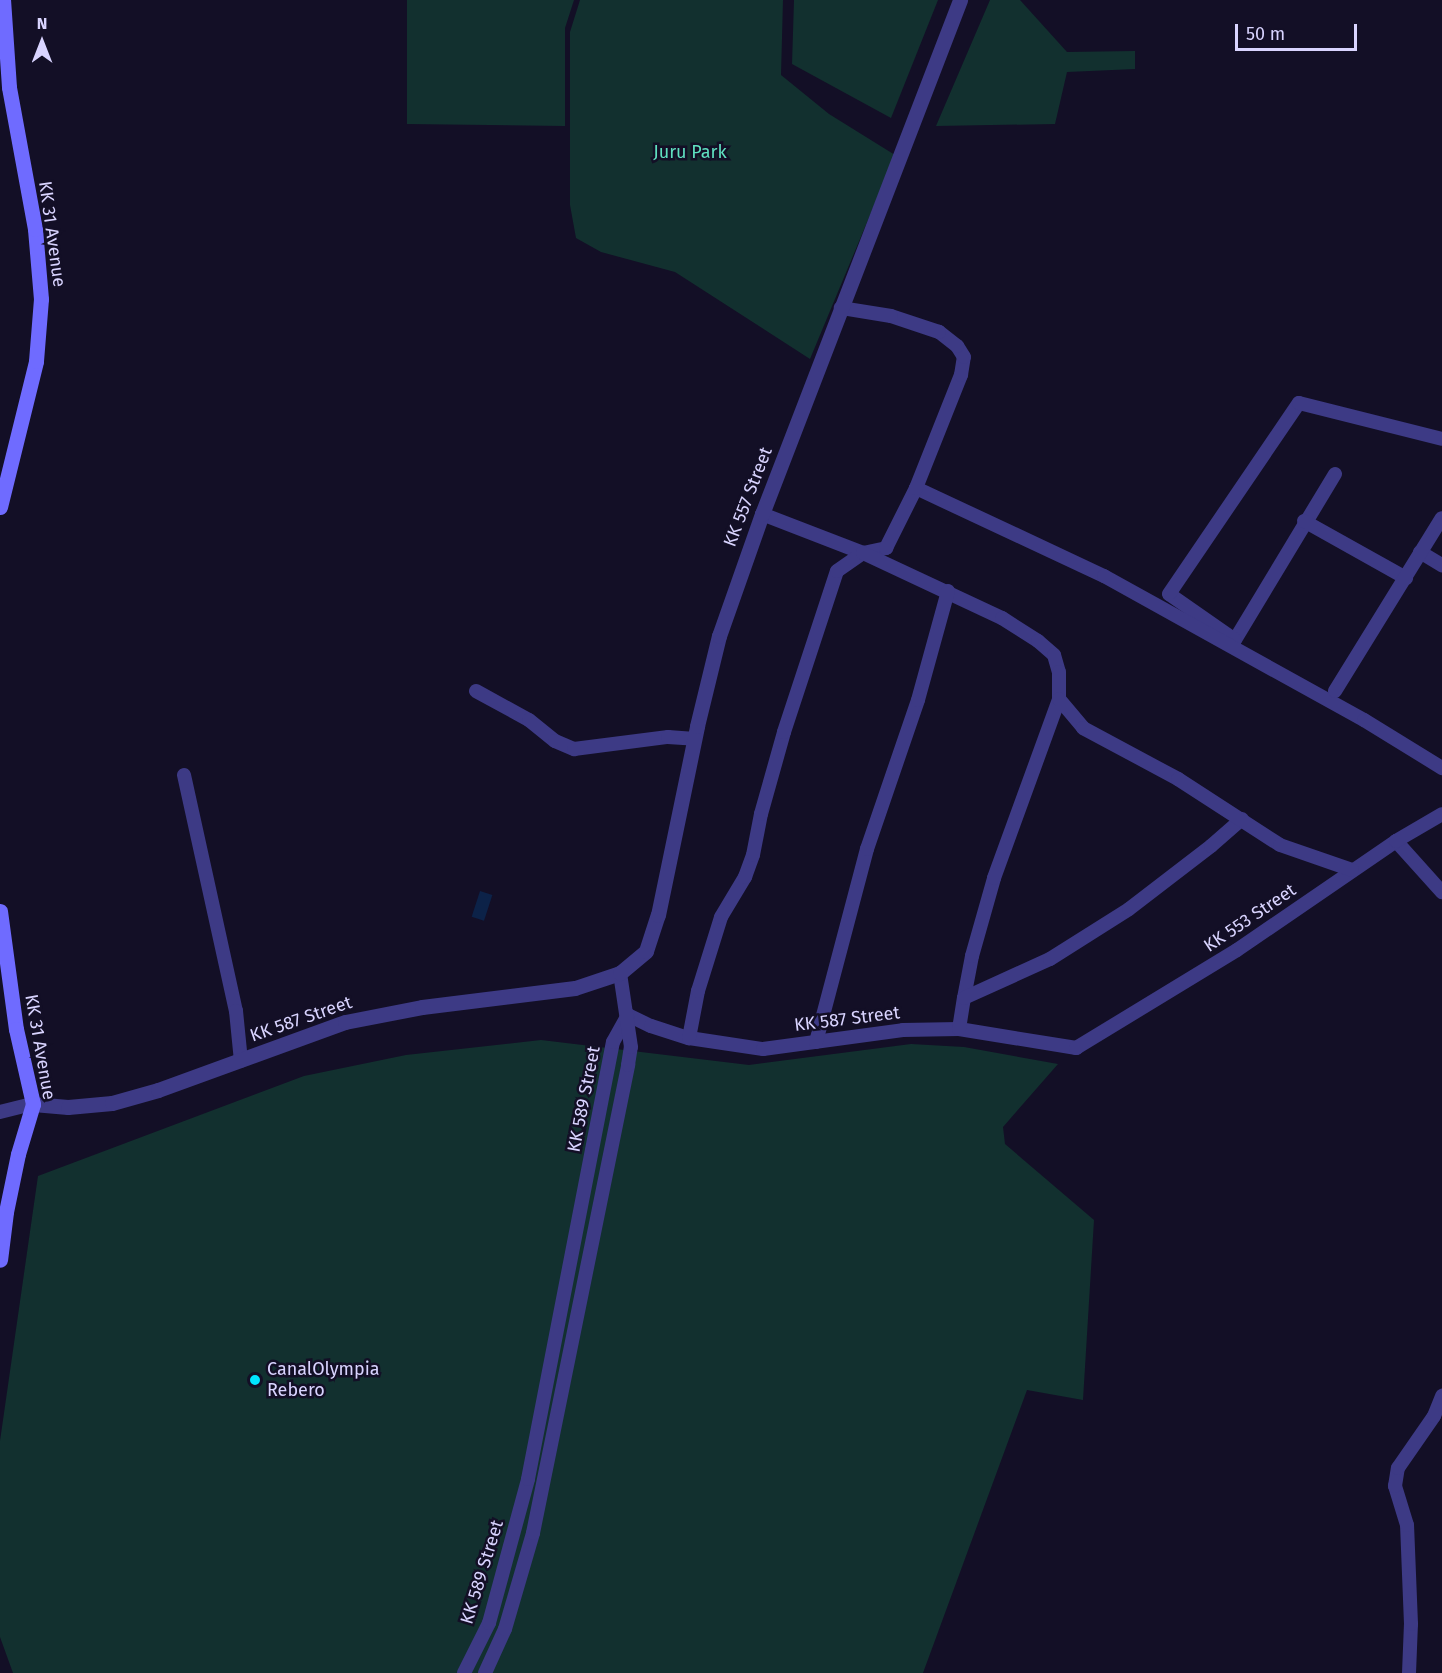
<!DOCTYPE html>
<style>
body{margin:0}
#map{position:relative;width:1442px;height:1673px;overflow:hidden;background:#130f26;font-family:"Fira Sans",sans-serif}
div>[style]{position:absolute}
.green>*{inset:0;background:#12302f}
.water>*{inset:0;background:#0c2248;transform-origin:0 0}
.minor>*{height:14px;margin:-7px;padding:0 7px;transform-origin:7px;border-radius:7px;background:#3d3a85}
.tertiary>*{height:15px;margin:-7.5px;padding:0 7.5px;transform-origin:7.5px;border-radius:7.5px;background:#3d3a85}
.secondary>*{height:15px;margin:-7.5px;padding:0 7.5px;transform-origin:7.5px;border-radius:7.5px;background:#6f6bff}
.dots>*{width:16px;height:16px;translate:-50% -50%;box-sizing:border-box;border:3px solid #130f26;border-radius:50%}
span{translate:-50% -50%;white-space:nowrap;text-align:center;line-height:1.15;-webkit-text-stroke:5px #130f26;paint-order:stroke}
.park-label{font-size:18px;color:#5fe0c0}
.street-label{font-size:18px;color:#d9d4ff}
.poi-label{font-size:18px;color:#d9d4ff}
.left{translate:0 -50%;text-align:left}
.north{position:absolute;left:12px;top:12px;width:60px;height:60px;-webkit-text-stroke:4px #130f26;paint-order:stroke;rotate:0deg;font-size:16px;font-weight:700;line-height:24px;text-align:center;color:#d9d4ff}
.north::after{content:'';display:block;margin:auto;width:21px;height:27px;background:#d9d4ff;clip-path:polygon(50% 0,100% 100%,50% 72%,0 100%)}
.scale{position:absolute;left:1235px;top:24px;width:122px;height:27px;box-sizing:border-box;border:3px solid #d9d4ff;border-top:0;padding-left:8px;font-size:18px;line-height:21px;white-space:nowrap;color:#d9d4ff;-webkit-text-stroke:4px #130f26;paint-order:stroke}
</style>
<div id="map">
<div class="green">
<i style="clip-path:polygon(407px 0,574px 0,565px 28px,565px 126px,407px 124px)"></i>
<i style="clip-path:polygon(580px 0,783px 0,781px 75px,829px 114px,895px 155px,810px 359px,675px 272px,601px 252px,576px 238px,570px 205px,570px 32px)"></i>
<i style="clip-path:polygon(794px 0,938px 0,891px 118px,792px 64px)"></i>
<i style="clip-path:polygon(990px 0,1020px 0,1067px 52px,1135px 51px,1135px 69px,1067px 72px,1055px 124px,936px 126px)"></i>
<i style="clip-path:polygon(541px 1040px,749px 1065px,911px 1044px,964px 1047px,1058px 1064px,1003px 1127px,1005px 1144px,1094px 1220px,1083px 1400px,1027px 1390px,923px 1673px,13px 1673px,0 1637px,0 1441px,38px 1176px,304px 1076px,406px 1055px)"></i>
</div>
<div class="water">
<i style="left:480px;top:891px;width:13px;height:27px;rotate:18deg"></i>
</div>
<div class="minor">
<i style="left:1335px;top:474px;width:194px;rotate:121.1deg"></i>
<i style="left:1235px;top:640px;width:80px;rotate:-145.1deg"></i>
<i style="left:1169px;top:594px;width:231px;rotate:-55.8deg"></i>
<i style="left:1299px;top:403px;width:147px;rotate:14.1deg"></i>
<i style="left:916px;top:488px;width:208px;rotate:25.1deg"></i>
<i style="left:1104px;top:576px;width:297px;rotate:29deg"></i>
<i style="left:1364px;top:720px;width:92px;rotate:31.6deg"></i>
<i style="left:762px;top:514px;width:108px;rotate:21.1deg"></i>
<i style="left:863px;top:553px;width:24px;rotate:-12deg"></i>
<i style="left:886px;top:548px;width:67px;rotate:-63.4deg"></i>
<i style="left:916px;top:488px;width:122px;rotate:-68.3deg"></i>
<i style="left:961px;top:375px;width:18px;rotate:-81deg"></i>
<i style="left:964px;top:357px;width:13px;rotate:-122deg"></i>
<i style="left:957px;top:346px;width:23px;rotate:-142deg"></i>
<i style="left:939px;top:332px;width:51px;rotate:-161.6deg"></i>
<i style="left:891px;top:316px;width:51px;rotate:-170.9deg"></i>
<i style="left:1304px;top:521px;width:117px;rotate:29.2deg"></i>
<i style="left:1420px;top:552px;width:26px;rotate:31deg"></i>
<i style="left:476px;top:691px;width:60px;rotate:28.7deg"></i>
<i style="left:529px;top:720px;width:33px;rotate:39deg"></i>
<i style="left:555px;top:741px;width:21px;rotate:23deg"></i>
<i style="left:574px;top:749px;width:95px;rotate:-7.3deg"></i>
<i style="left:668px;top:737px;width:27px;rotate:4deg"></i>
<i style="left:1335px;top:691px;width:203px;rotate:-58.3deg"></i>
<i style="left:184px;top:775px;width:242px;rotate:77.6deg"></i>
<i style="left:236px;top:1011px;width:50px;rotate:84.3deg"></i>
<i style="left:1396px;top:841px;width:69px;rotate:48deg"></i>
<i style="left:964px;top:998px;width:43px;rotate:-79.2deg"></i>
<i style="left:972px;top:956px;width:81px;rotate:-74.2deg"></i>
<i style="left:994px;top:878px;width:190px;rotate:-70deg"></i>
<i style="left:628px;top:1015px;width:25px;rotate:26deg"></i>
<i style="left:651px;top:1026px;width:40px;rotate:18deg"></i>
<i style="left:689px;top:1038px;width:75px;rotate:8.5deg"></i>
<i style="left:763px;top:1049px;width:141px;rotate:-7.7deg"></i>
<i style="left:903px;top:1030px;width:56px;rotate:-1deg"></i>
<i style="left:959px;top:1029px;width:119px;rotate:9.2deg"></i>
<i style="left:1076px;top:1048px;width:188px;rotate:-31.3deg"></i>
<i style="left:1237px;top:950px;width:193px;rotate:-34.4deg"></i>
<i style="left:1396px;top:841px;width:53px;rotate:-30.4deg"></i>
<i style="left:959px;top:1029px;width:31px;rotate:-81deg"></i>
<i style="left:964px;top:998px;width:94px;rotate:-24.4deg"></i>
<i style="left:1050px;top:959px;width:93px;rotate:-32.3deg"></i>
<i style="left:1129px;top:909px;width:103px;rotate:-37.5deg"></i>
<i style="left:1211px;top:846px;width:41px;rotate:-41.1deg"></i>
<i style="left:689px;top:1038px;width:48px;rotate:-79.2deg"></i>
<i style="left:698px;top:991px;width:77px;rotate:-72.7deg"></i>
<i style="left:721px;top:917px;width:47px;rotate:-59deg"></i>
<i style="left:745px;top:877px;width:23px;rotate:-70deg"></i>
<i style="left:753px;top:855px;width:42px;rotate:-79deg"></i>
<i style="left:761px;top:814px;width:85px;rotate:-74.3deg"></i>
<i style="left:784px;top:732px;width:169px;rotate:-71.8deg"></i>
<i style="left:837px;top:571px;width:32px;rotate:-35deg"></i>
<i style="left:863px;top:553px;width:153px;rotate:25.1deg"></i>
<i style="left:1002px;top:618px;width:43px;rotate:32.6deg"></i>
<i style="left:1038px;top:641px;width:21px;rotate:41deg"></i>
<i style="left:1054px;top:655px;width:18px;rotate:74deg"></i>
<i style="left:1059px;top:672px;width:27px;rotate:90deg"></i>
<i style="left:1059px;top:699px;width:38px;rotate:50deg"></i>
<i style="left:1083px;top:728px;width:108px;rotate:28.2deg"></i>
<i style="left:1178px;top:779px;width:121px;rotate:32.9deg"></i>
<i style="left:1280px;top:845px;width:76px;rotate:19.1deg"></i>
<i style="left:816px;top:1042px;width:200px;rotate:-75.2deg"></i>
<i style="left:867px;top:849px;width:157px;rotate:-71.1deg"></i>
<i style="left:918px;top:700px;width:113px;rotate:-74.6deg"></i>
<i style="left:0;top:1112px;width:34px;rotate:-14deg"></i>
<i style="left:464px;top:1673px;width:56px;rotate:-63.4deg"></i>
<i style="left:489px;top:1623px;width:149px;rotate:-74.8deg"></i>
<i style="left:528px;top:1479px;width:445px;rotate:-79deg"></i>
<i style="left:613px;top:1042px;width:31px;rotate:-61deg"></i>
<i style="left:485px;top:1673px;width:48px;rotate:-65.6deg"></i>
<i style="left:505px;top:1629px;width:100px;rotate:-73.7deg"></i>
<i style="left:533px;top:1533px;width:478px;rotate:-78.5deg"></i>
<i style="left:628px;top:1065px;width:18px;rotate:-81deg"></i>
<i style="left:631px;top:1047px;width:75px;rotate:-98.5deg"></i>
<i style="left:1409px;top:1673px;width:49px;rotate:-87.7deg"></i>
<i style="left:1411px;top:1624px;width:99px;rotate:-92.3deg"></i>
<i style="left:1407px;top:1525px;width:41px;rotate:-107.1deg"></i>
<i style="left:1395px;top:1486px;width:18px;rotate:-81deg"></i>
<i style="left:1398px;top:1468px;width:63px;rotate:-55.3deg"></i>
<i style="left:1434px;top:1416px;width:22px;rotate:-68deg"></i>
</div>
<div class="tertiary">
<i style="left:33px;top:1104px;width:35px;rotate:5deg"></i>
<i style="left:68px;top:1107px;width:44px;rotate:-5.2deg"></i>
<i style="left:112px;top:1103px;width:48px;rotate:-15.8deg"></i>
<i style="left:158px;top:1090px;width:199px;rotate:-20deg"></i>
<i style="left:345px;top:1022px;width:78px;rotate:-11deg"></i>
<i style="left:422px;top:1007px;width:154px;rotate:-7.1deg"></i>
<i style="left:575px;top:988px;width:47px;rotate:-18.4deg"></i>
<i style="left:620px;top:973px;width:34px;rotate:-40deg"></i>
<i style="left:646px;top:951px;width:38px;rotate:-72deg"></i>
<i style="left:658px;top:915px;width:193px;rotate:-78.3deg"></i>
<i style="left:697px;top:726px;width:93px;rotate:-76.3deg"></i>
<i style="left:719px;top:636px;width:129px;rotate:-70.6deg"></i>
<i style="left:762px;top:514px;width:551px;rotate:-68.93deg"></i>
</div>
<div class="secondary">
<i style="left:0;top:507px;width:150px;rotate:-76.1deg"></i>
<i style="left:36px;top:361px;width:62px;rotate:-85.4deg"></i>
<i style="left:41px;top:299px;width:70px;rotate:-94.9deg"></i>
<i style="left:35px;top:229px;width:144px;rotate:-100.4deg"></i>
<i style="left:9px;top:87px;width:87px;rotate:-93.9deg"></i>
<i style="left:0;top:911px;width:119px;rotate:82.3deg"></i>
<i style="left:16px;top:1029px;width:77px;rotate:77.2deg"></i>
<i style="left:33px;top:1104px;width:52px;rotate:106.7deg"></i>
<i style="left:18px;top:1154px;width:59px;rotate:101.7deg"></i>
<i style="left:6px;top:1212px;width:48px;rotate:97.1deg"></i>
</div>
<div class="dots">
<i style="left:255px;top:1380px;background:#00e5ff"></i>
</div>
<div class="park-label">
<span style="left:690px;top:152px">Juru Park</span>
</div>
<div class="street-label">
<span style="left:52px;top:234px;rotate:82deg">KK 31 Avenue</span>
<span style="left:748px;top:497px;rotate:-69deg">KK 557 Street</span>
<span style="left:1250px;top:918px;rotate:-34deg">KK 553 Street</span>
<span style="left:301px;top:1019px;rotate:-19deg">KK 587 Street</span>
<span style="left:847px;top:1019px;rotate:-7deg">KK 587 Street</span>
<span style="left:40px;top:1047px;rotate:80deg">KK 31 Avenue</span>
<span style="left:584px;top:1099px;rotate:-79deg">KK 589 Street</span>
<span style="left:482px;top:1572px;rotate:-73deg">KK 589 Street</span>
</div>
<div class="poi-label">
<span class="left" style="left:267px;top:1380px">CanalOlympia<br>Rebero</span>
</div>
<div class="north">N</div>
<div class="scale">50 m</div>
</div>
